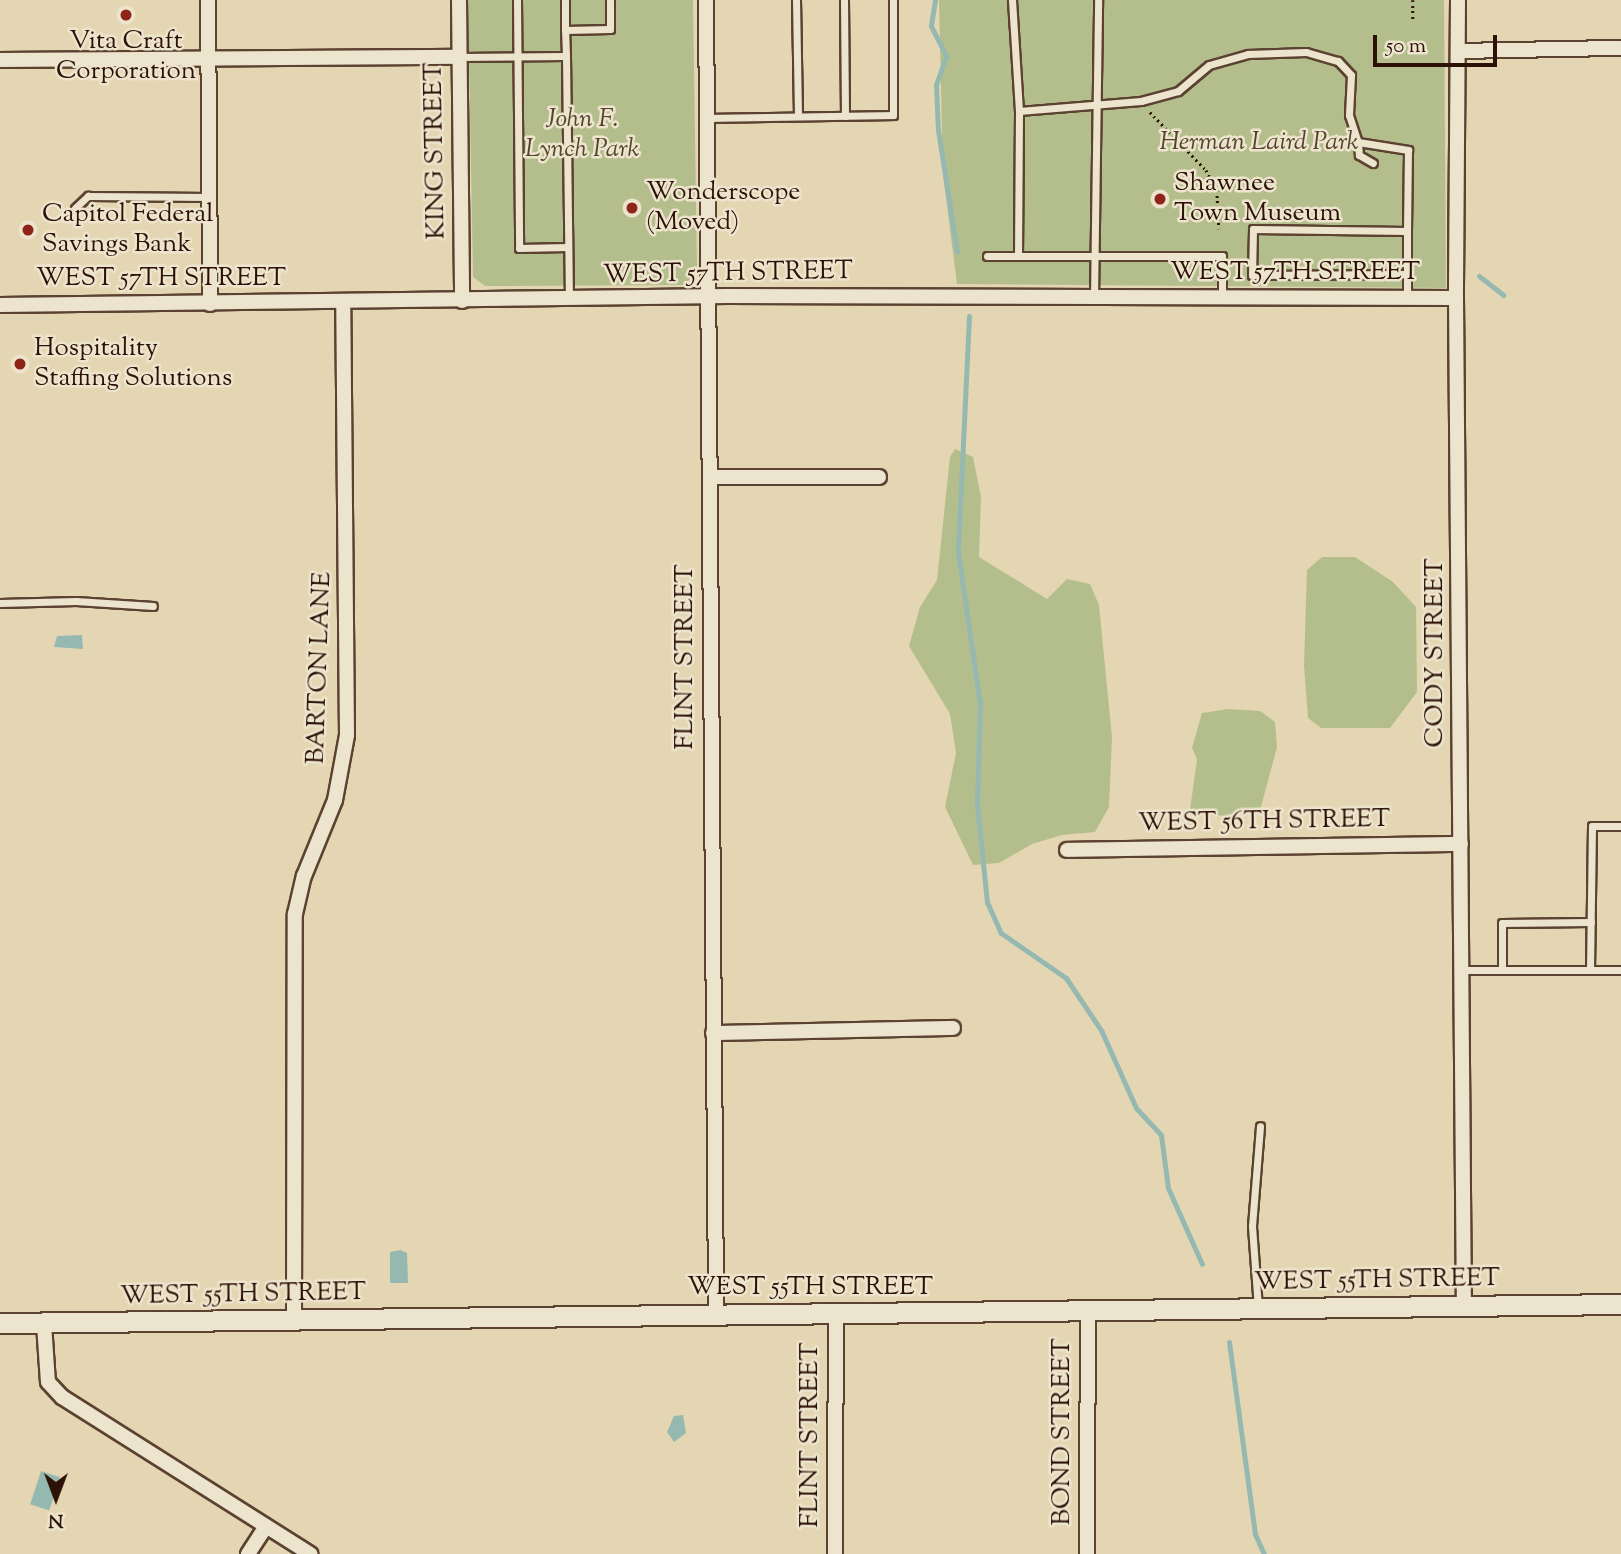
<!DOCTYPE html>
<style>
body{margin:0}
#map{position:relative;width:1621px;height:1554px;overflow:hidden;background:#e4d6b2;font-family:"Sorts Mill Goudy",serif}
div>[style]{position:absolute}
.green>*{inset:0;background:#b4be8c}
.water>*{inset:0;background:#95b9b0;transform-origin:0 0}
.stream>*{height:5px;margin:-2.5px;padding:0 2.5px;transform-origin:2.5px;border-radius:2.5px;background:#95b9b0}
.path>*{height:2.5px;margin-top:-1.25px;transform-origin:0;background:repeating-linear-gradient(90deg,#2d1106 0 2px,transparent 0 5.5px)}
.roads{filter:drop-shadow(2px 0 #5b4231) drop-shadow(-2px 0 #5b4231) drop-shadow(0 2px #5b4231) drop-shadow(0 -2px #5b4231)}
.lane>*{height:7px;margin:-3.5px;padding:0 3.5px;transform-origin:3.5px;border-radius:3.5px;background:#ede4cd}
.street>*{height:14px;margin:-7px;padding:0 7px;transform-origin:7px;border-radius:7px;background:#ede4cd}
.secondary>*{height:19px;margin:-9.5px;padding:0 9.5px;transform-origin:9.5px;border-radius:9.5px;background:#ede4cd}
.dots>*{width:19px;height:19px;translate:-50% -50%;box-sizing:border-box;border:4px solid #ede4cd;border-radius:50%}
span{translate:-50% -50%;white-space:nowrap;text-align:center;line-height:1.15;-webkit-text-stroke:5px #ede4cd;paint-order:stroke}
.poi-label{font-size:26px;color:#2d1106}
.left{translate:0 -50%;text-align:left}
.park-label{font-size:26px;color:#56452e;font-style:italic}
.street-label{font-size:26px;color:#2d1106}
.north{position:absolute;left:21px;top:1463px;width:70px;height:70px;-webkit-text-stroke:5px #ede4cd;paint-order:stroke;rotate:180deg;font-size:19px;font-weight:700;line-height:28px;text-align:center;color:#2d1106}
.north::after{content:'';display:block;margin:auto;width:24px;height:32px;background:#2d1106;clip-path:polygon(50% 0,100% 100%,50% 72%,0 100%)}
.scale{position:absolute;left:1373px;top:35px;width:124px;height:32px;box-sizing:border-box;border:4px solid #2d1106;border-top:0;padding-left:9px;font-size:21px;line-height:24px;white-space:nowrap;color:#2d1106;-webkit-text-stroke:5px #ede4cd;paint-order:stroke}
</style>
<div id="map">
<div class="green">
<i style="clip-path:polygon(468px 0,693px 0,697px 270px,685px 285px,485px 286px,473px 277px)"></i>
<i style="clip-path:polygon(939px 0,1444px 0,1446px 288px,957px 284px,943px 174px)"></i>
<i style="clip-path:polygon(955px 449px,973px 457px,981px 497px,979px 557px,1047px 599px,1067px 579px,1090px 584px,1099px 605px,1112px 737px,1109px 807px,1095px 832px,1062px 835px,1032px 844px,999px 863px,973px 865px,945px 807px,956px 753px,950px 714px,909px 646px,920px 607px,937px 580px,950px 457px)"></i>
<i style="clip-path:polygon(1322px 557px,1355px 557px,1393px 582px,1416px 607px,1417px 692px,1390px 728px,1321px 728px,1308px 718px,1304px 665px,1307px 570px)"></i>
<i style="clip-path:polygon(1228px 709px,1260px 711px,1275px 722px,1277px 747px,1261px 807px,1229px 817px,1190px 810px,1197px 759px,1192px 748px,1202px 713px)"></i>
</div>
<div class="water">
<i style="clip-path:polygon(82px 635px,83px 649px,54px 647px,57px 636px)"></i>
<i style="clip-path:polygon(400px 1250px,407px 1253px,408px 1283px,390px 1283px,390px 1252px)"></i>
<i style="clip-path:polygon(683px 1415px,686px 1433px,674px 1442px,667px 1432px,674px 1416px)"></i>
<i style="left:41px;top:1471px;width:20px;height:35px;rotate:18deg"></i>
</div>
<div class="stream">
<i style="left:935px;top:0;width:26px;rotate:99deg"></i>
<i style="left:931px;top:26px;width:34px;rotate:63deg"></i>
<i style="left:946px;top:56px;width:31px;rotate:109deg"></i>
<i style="left:936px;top:85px;width:45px;rotate:87.5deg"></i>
<i style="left:938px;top:130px;width:123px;rotate:81.1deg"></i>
<i style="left:1479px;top:276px;width:31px;rotate:38deg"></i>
<i style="left:969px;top:316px;width:236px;rotate:92.7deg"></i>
<i style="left:958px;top:552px;width:154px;rotate:81.8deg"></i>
<i style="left:980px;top:704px;width:100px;rotate:91.7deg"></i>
<i style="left:977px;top:804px;width:99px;rotate:84.2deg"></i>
<i style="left:987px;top:902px;width:34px;rotate:66deg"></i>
<i style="left:1001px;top:933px;width:79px;rotate:34.7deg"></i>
<i style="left:1066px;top:978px;width:63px;rotate:56.1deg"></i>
<i style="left:1101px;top:1030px;width:85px;rotate:65.8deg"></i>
<i style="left:1136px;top:1108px;width:37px;rotate:47deg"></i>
<i style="left:1161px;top:1135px;width:53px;rotate:82.5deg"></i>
<i style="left:1168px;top:1188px;width:83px;rotate:65.9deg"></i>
<i style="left:1229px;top:1342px;width:194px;rotate:82.3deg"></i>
<i style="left:1255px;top:1534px;width:22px;rotate:66deg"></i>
</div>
<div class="path">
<i style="left:1413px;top:0;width:21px;rotate:90deg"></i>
<i style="left:1150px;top:112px;width:81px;rotate:46deg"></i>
<i style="left:1206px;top:170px;width:23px;rotate:61deg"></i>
<i style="left:1217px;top:190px;width:39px;rotate:87deg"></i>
</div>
<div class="roads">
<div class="lane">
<i style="left:517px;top:0;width:248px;rotate:89.5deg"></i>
<i style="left:519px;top:248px;width:49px;rotate:-1.2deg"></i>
<i style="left:565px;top:0;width:30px;rotate:90deg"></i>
<i style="left:565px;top:30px;width:45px;rotate:-1.3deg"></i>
<i style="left:610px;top:29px;width:29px;rotate:-90deg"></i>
<i style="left:796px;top:0;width:116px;rotate:89deg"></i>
<i style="left:844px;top:0;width:116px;rotate:89.5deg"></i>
<i style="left:1012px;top:0;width:111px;rotate:86.4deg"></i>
<i style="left:1019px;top:111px;width:122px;rotate:-4.7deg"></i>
<i style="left:1141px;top:101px;width:38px;rotate:-15deg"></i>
<i style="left:1178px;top:91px;width:40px;rotate:-40deg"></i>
<i style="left:1209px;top:65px;width:41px;rotate:-15.8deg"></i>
<i style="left:1248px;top:54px;width:58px;rotate:-2deg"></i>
<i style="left:1306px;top:52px;width:33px;rotate:16deg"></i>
<i style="left:1338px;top:61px;width:19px;rotate:47deg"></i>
<i style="left:1351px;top:75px;width:40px;rotate:92.9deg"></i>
<i style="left:1349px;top:115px;width:28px;rotate:72deg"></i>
<i style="left:1358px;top:142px;width:51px;rotate:9.1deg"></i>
<i style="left:1408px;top:150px;width:81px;rotate:90.7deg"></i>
<i style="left:566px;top:56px;width:244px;rotate:89.3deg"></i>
<i style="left:460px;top:57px;width:106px;rotate:-0.5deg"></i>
<i style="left:566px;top:56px;width:26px;rotate:-92deg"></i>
<i style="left:708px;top:118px;width:185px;rotate:-0.9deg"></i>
<i style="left:893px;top:115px;width:115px;rotate:-90deg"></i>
<i style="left:1358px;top:142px;width:13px;rotate:86deg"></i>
<i style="left:1359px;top:155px;width:16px;rotate:30deg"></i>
<i style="left:75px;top:208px;width:18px;rotate:-43deg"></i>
<i style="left:88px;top:196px;width:121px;rotate:0.5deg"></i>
<i style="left:987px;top:256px;width:235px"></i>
<i style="left:1222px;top:256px;width:41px;rotate:90deg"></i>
<i style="left:1018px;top:256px;width:145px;rotate:-89.6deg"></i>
<i style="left:1407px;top:274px;width:43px;rotate:-90deg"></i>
<i style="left:1407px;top:231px;width:154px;rotate:-179.3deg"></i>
<i style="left:1253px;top:229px;width:46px;rotate:91.2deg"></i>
<i style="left:1252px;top:275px;width:155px;rotate:-0.4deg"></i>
<i style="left:1407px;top:274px;width:24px;rotate:90deg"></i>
<i style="left:1094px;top:297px;width:297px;rotate:-89.2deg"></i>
<i style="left:0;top:603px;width:76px;rotate:-1.5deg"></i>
<i style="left:76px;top:601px;width:77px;rotate:3.7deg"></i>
<i style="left:1462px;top:970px;width:159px"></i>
<i style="left:1502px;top:970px;width:47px;rotate:-90deg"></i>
<i style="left:1502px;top:923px;width:89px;rotate:-0.6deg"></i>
<i style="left:1590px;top:970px;width:144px;rotate:-89.2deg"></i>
<i style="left:1592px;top:826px;width:29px"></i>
<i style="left:1258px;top:1308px;width:82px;rotate:-94.2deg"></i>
<i style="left:1252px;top:1226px;width:100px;rotate:-85.4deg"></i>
</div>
<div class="street">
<i style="left:208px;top:0;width:304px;rotate:89.6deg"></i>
<i style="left:459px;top:0;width:301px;rotate:89.4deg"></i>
<i style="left:706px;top:0;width:1315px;rotate:89.56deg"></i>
<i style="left:1458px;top:0;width:298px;rotate:90.4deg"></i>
<i style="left:1456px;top:298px;width:1008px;rotate:89.55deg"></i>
<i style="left:1458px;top:51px;width:163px;rotate:-1.1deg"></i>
<i style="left:0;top:60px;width:459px;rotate:-0.4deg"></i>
<i style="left:0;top:305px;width:727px;rotate:-0.71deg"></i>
<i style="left:727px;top:296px;width:729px;rotate:0.16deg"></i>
<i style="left:710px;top:477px;width:169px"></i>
<i style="left:1067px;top:850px;width:394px;rotate:-0.9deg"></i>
<i style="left:713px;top:1033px;width:240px;rotate:-1.2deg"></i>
<i style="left:294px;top:1321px;width:407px;rotate:-89.9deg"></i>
<i style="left:295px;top:914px;width:39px;rotate:-77deg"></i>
<i style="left:304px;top:876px;width:82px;rotate:-67.8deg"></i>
<i style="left:335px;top:800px;width:66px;rotate:-79.5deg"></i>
<i style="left:347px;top:735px;width:433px;rotate:-90.5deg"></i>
<i style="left:44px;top:1324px;width:58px;rotate:86.1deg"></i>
<i style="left:48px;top:1382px;width:21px;rotate:47deg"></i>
<i style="left:62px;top:1397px;width:294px;rotate:32.3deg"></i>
<i style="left:248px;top:1554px;width:33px;rotate:-57deg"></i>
<i style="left:835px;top:1554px;width:238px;rotate:-89.8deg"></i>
<i style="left:1087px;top:1554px;width:243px;rotate:-89.8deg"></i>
</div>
<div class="secondary">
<i style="left:0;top:1323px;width:1621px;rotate:-0.67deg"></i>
</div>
</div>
<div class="dots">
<i style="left:126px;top:15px;background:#8f2418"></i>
<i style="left:1160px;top:199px;background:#8f2418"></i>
<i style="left:632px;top:208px;background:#8f2418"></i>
<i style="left:28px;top:230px;background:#8f2418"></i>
<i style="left:20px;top:364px;background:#8f2418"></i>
</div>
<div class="poi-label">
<span style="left:126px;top:57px">Vita Craft<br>Corporation</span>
<span class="left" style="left:1174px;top:199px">Shawnee<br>Town Museum</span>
<span class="left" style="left:646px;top:208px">Wonderscope<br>(Moved)</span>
<span class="left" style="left:42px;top:230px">Capitol Federal<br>Savings Bank</span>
<span class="left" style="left:34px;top:364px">Hospitality<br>Staffing Solutions</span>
</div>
<div class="park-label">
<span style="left:582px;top:135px">John F.<br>Lynch Park</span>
<span style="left:1259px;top:143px">Herman Laird Park</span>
</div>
<div class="street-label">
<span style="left:436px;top:151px;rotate:-91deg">KING STREET</span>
<span style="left:1295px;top:273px">WEST 57TH STREET</span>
<span style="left:728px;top:274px;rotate:-1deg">WEST 57TH STREET</span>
<span style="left:161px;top:279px">WEST 57TH STREET</span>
<span style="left:1436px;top:653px;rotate:-90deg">CODY STREET</span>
<span style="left:686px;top:657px;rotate:-90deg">FLINT STREET</span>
<span style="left:320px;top:668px;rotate:-88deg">BARTON LANE</span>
<span style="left:1264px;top:822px;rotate:-1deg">WEST 56TH STREET</span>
<span style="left:1377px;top:1281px;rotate:-1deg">WEST 55TH STREET</span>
<span style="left:810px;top:1288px">WEST 55TH STREET</span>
<span style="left:243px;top:1295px;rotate:-1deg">WEST 55TH STREET</span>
<span style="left:1063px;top:1432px;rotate:-90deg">BOND STREET</span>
<span style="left:811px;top:1435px;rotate:-90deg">FLINT STREET</span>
</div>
<div class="north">N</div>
<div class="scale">50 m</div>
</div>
